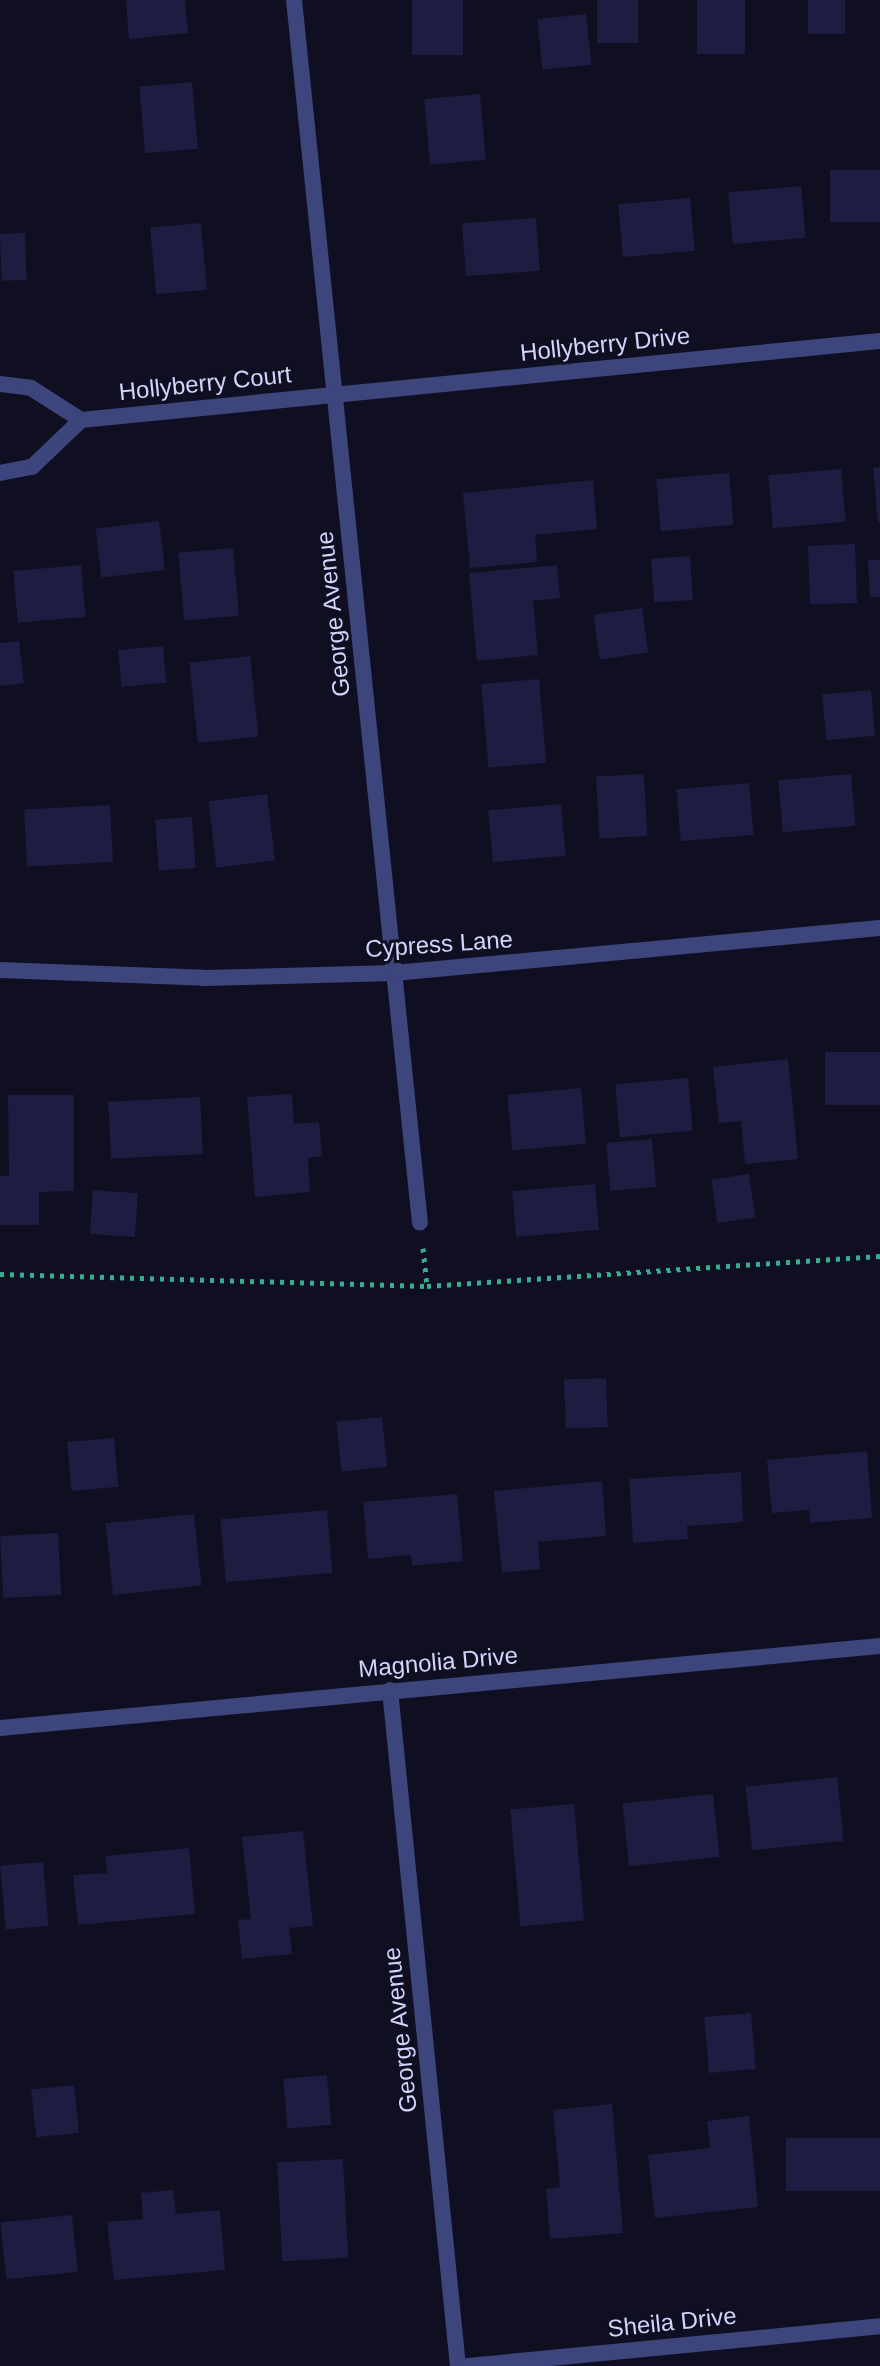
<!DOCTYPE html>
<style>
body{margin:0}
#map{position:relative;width:880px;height:2366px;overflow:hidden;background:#0f0f21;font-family:Helvetica,sans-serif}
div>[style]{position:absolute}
.building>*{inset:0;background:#1e1c41;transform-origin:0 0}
.path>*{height:5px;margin-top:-2.5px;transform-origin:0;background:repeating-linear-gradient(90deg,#36ac91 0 4px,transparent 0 10px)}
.street>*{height:16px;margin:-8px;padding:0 8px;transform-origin:8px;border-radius:8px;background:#3d457d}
span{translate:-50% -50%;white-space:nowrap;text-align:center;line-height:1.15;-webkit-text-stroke:6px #0f0f21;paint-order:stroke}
.street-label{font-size:24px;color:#d2d4fc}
</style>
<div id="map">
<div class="building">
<i style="clip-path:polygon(126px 0,185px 0,188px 33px,129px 39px)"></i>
<i style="left:412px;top:0;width:51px;height:55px"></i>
<i style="left:597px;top:0;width:41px;height:43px"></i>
<i style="left:697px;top:0;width:48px;height:54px"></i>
<i style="left:808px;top:0;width:37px;height:34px"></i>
<i style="left:586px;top:14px;width:51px;height:49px;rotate:84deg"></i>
<i style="left:192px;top:82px;width:67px;height:53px;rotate:85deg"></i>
<i style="left:480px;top:94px;width:66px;height:56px;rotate:85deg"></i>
<i style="left:880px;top:170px;width:52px;height:50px;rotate:90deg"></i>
<i style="left:801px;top:186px;width:52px;height:73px;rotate:85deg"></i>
<i style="left:690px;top:198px;width:53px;height:72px;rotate:85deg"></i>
<i style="left:536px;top:218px;width:53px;height:74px;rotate:86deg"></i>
<i style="left:201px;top:223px;width:67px;height:51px;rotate:85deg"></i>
<i style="left:25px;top:233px;width:47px;height:25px;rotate:88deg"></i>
<i style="clip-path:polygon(880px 467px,880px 523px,878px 523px,873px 468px)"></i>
<i style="left:841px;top:469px;width:53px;height:73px;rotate:85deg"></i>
<i style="left:729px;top:473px;width:52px;height:73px;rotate:85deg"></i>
<i style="clip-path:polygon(593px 480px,597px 529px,535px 535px,537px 562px,470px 568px,463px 493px)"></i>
<i style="left:159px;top:521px;width:49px;height:64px;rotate:83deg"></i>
<i style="left:855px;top:544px;width:59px;height:47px;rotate:88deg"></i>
<i style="left:233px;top:548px;width:68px;height:55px;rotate:85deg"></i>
<i style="left:690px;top:556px;width:44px;height:39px;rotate:86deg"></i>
<i style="clip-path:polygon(868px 560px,880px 560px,880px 597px,870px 597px)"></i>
<i style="left:81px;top:565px;width:52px;height:68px;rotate:85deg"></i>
<i style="clip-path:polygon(557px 565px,560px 598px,533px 601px,538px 655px,477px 661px,469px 573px)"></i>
<i style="left:642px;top:608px;width:45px;height:49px;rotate:82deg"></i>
<i style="clip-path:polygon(19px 641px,24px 683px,0 686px,0 643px)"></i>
<i style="left:163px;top:646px;width:37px;height:45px;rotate:85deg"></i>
<i style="left:250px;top:656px;width:81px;height:61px;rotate:84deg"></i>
<i style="left:539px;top:679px;width:84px;height:58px;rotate:85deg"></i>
<i style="left:871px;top:690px;width:46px;height:49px;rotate:85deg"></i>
<i style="left:644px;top:774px;width:62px;height:48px;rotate:87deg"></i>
<i style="left:851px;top:774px;width:52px;height:73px;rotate:85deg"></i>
<i style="left:749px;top:783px;width:52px;height:73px;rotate:85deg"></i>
<i style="left:267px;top:794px;width:67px;height:59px;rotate:83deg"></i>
<i style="left:561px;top:804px;width:52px;height:73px;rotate:85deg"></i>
<i style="left:110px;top:805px;width:57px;height:86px;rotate:87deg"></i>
<i style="left:192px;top:817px;width:51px;height:37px;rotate:86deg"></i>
<i style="left:880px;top:1052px;width:53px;height:55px;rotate:90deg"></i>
<i style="clip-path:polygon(788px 1059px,798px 1159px,745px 1164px,741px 1121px,719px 1123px,713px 1067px)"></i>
<i style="left:688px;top:1078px;width:53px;height:73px;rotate:85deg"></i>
<i style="left:581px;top:1088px;width:56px;height:74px;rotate:85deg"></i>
<i style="clip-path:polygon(292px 1094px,294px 1124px,319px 1122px,322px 1156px,308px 1158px,310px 1192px,255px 1197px,247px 1097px)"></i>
<i style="clip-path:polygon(8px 1095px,74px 1095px,74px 1191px,39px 1192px,39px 1225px,0 1225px,0 1176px,9px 1176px)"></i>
<i style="left:200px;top:1097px;width:57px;height:92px;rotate:87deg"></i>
<i style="left:652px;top:1139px;width:48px;height:46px;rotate:85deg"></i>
<i style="left:749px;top:1174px;width:44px;height:38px;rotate:82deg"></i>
<i style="left:595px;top:1184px;width:46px;height:83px;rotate:85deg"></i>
<i style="left:93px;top:1190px;width:45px;height:44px;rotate:4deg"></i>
<i style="left:606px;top:1378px;width:49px;height:42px;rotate:88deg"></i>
<i style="left:382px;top:1417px;width:50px;height:46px;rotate:84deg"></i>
<i style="left:114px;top:1438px;width:49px;height:47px;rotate:85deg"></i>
<i style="clip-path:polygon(867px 1451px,872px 1518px,810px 1523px,809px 1510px,772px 1513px,767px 1460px)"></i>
<i style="clip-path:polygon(741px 1472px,743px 1522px,687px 1526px,688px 1539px,633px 1543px,629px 1479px)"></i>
<i style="clip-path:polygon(602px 1481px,606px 1536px,538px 1542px,540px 1569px,502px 1573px,494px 1491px)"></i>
<i style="clip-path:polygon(457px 1494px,463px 1561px,412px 1566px,411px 1555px,368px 1559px,363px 1502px)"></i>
<i style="left:327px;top:1510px;width:63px;height:107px;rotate:85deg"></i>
<i style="left:194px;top:1514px;width:72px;height:89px;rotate:84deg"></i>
<i style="left:58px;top:1533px;width:62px;height:58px;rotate:87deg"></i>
<i style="left:837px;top:1777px;width:64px;height:92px;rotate:84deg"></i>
<i style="left:713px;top:1794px;width:63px;height:91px;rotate:84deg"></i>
<i style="left:574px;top:1804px;width:117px;height:64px;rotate:85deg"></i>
<i style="clip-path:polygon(303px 1831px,313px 1926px,289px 1928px,292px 1954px,242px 1959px,238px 1920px,251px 1919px,242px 1837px)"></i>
<i style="clip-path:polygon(189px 1848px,195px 1914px,78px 1925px,73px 1875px,107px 1873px,105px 1856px)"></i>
<i style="left:43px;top:1862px;width:64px;height:43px;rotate:85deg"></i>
<i style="left:751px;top:2013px;width:56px;height:47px;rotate:85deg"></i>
<i style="left:327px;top:2075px;width:50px;height:44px;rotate:85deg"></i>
<i style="left:74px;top:2085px;width:48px;height:43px;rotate:84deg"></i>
<i style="clip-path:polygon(612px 2104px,623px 2233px,550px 2239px,546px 2189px,560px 2187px,553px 2110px)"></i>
<i style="clip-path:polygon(749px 2116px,758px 2207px,655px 2218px,648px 2155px,710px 2148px,707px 2121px)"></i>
<i style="left:880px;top:2138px;width:53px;height:94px;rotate:90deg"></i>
<i style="left:343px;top:2159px;width:99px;height:66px;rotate:87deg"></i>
<i style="clip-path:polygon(173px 2190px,176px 2214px,220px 2210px,225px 2270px,114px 2280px,107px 2222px,143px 2219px,141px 2193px)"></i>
<i style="left:72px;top:2215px;width:57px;height:72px;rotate:84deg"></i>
</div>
<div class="path">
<i style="left:423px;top:1248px;width:38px;rotate:84deg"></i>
<i style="left:0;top:1274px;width:427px;rotate:1.6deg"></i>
<i style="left:427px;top:1286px;width:454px;rotate:-3.8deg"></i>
</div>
<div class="street">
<i style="left:294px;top:0;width:1229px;rotate:84.12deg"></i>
<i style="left:0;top:384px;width:31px;rotate:7deg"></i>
<i style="left:31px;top:388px;width:59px;rotate:32.6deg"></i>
<i style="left:0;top:473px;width:33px;rotate:-11deg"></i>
<i style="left:32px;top:467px;width:68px;rotate:-43.8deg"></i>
<i style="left:81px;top:420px;width:803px;rotate:-5.65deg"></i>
<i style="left:0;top:970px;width:204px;rotate:2.2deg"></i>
<i style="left:204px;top:978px;width:190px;rotate:-1.5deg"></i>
<i style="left:394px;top:973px;width:488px;rotate:-5.3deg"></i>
<i style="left:390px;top:1690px;width:679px;rotate:84.26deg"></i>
<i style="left:0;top:1728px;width:884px;rotate:-5.32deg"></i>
<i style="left:468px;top:2366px;width:414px;rotate:-5.5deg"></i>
</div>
<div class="street-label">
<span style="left:605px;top:344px;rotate:-6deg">Hollyberry Drive</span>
<span style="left:205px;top:383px;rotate:-6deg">Hollyberry Court</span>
<span style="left:333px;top:614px;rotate:-96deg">George Avenue</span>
<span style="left:439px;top:944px;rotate:-4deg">Cypress Lane</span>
<span style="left:438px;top:1662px;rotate:-5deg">Magnolia Drive</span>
<span style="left:400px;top:2030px;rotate:-96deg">George Avenue</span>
<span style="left:672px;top:2322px;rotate:-6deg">Sheila Drive</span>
</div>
</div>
